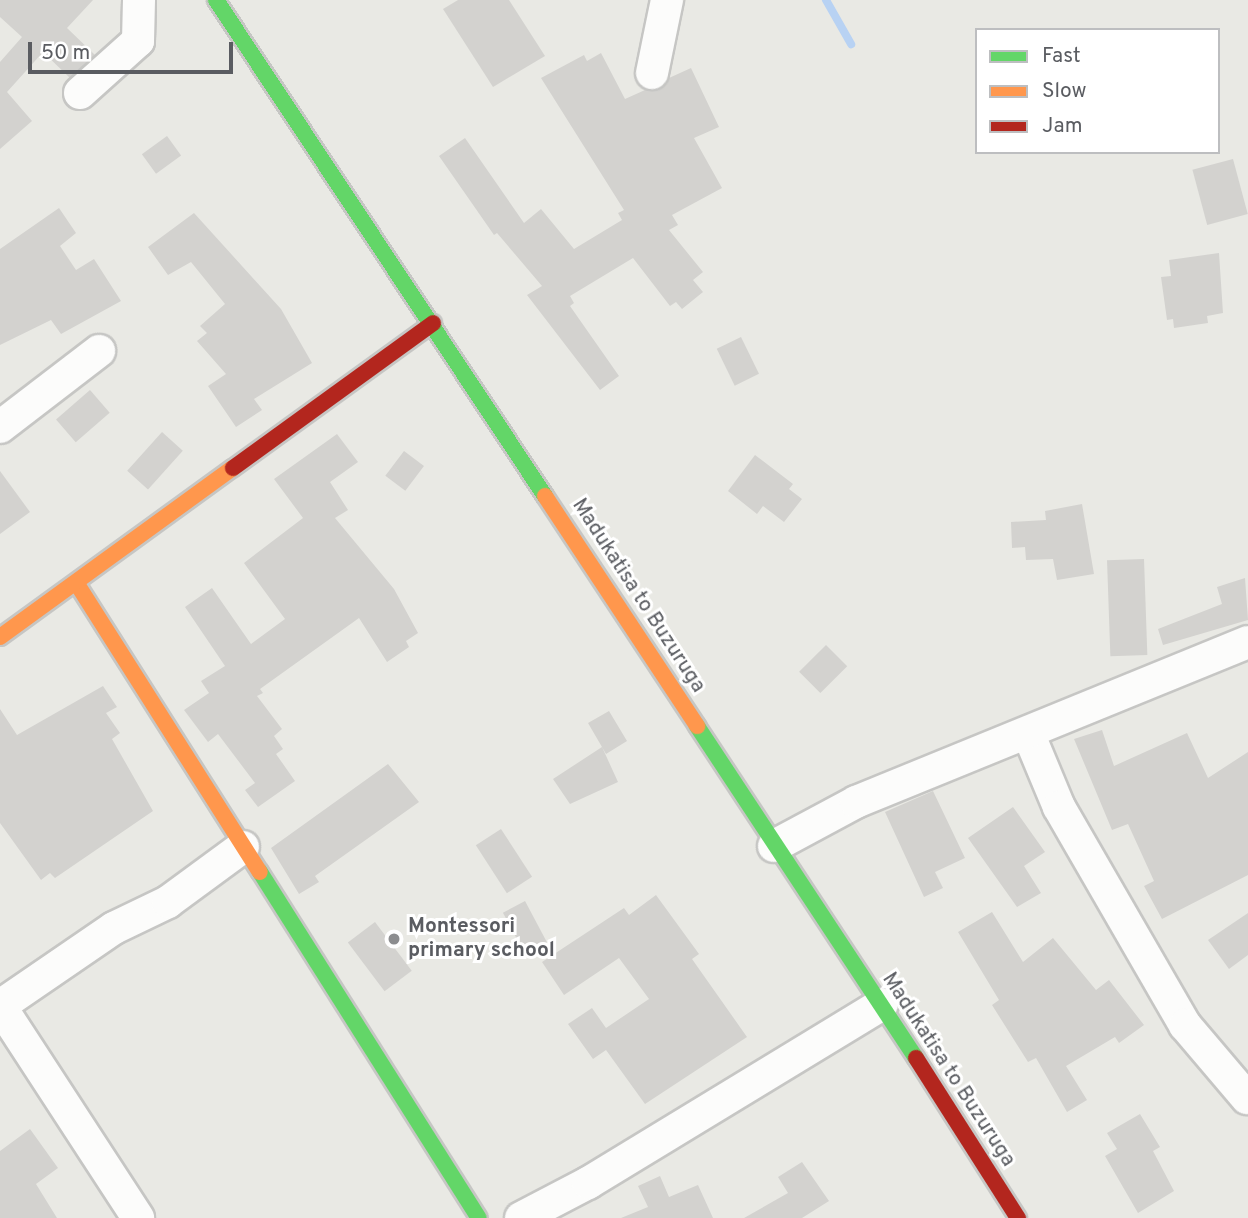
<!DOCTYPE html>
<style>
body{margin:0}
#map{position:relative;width:1248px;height:1218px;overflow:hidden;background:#e9e9e4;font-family:Overpass,sans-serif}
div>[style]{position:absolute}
.stream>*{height:8px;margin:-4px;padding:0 4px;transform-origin:4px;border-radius:4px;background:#b8d2f3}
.building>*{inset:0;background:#d3d2cf;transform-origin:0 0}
.roads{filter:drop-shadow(2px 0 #c6c6c4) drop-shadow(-2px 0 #c6c6c4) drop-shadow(0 2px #c6c6c4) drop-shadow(0 -2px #c6c6c4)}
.street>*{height:32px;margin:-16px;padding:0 16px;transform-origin:16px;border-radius:16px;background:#fcfcfb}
.fast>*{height:16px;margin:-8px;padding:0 8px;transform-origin:8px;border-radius:8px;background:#63d668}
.slow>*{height:16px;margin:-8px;padding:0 8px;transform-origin:8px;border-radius:8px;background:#ff974d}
.jam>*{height:16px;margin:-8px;padding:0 8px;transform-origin:8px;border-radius:8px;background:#b3261e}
.dots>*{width:19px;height:19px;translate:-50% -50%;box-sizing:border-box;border:4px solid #fff;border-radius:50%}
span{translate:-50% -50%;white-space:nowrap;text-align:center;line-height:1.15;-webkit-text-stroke:6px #fff;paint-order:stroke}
.street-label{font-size:21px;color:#5a5c61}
.poi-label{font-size:21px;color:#5a5c61;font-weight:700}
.left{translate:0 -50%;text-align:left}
.legend{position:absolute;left:975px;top:28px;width:245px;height:126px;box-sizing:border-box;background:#fff;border:2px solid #bdbec0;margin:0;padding:9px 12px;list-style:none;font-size:21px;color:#5a5c61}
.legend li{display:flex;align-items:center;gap:14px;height:35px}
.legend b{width:35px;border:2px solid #bdbec0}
.scale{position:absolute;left:28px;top:42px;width:205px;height:32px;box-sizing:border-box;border:4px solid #5a5c61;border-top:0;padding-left:9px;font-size:21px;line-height:24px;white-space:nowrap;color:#5a5c61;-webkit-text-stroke:5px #fff;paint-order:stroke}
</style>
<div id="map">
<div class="stream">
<i style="left:826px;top:0;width:51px;rotate:60.4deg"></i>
</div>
<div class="building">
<i style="clip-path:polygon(0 0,93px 0,67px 28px,95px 55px,70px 78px,43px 52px,7px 92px,32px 121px,0 149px,0 62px,22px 37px,0 17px)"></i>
<i style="clip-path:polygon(458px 0,509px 0,545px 56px,493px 87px,443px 9px)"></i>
<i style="clip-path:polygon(601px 53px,625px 99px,645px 90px,658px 90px,669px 78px,691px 68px,719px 127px,694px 138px,722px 188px,672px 215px,678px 225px,669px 230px,703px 272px,693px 280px,703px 292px,682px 309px,676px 302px,670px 306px,633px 258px,570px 296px,574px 303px,570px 306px,619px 376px,600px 390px,527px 295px,542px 286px,497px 233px,494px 235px,439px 156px,465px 138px,524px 223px,541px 209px,574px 249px,622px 220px,618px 213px,624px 210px,541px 78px,584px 55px,587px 61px)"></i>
<i style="left:167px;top:136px;width:24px;height:31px;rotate:54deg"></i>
<i style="left:1233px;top:159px;width:57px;height:42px;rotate:75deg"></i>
<i style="clip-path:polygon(59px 208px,76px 233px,60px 246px,76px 270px,94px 259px,121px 301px,61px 334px,51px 320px,0 345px,0 249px)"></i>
<i style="clip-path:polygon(194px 213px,281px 309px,312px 363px,254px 399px,262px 410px,236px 427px,208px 386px,226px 374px,197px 341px,207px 333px,200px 326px,225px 304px,191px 262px,168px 275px,148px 247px)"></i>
<i style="clip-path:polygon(1219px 253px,1223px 313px,1207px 316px,1208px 323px,1174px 328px,1173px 319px,1167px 320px,1161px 277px,1171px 276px,1169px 260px)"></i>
<i style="left:741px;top:337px;width:41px;height:27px;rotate:64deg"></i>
<i style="left:90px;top:390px;width:30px;height:45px;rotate:49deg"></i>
<i style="left:162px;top:432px;width:28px;height:52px;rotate:42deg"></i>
<i style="clip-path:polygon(337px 434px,358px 462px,330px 482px,348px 510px,335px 518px,394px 589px,418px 633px,406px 641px,409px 647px,387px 662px,359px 618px,260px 689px,263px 693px,257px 696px,282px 729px,274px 736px,283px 749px,276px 754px,295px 781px,258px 807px,245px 790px,255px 783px,218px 734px,208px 742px,184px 710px,209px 693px,201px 681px,225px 666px,185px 607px,212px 588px,251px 644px,285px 619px,244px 563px,303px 518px,274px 479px)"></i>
<i style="left:404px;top:451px;width:25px;height:31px;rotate:37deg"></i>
<i style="clip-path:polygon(755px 455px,793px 484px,789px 489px,802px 499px,784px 522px,763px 506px,757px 514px,728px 491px)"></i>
<i style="clip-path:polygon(0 471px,30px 512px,0 534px)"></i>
<i style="clip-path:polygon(1082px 504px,1094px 574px,1057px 580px,1053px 559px,1026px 560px,1025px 547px,1012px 548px,1011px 522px,1046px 520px,1045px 511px)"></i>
<i style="left:1144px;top:559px;width:96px;height:37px;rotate:88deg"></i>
<i style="clip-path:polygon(1245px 578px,1248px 620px,1163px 645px,1158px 629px,1222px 604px,1217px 587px)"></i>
<i style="left:826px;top:645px;width:30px;height:38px;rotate:45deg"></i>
<i style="clip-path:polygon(103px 686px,117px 707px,106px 713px,120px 733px,112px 739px,153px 811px,55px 878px,50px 873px,41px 880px,0 823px,0 709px,17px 735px)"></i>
<i style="clip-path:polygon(609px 711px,627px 741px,606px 754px,602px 747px,618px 782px,570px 804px,553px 779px,602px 747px,588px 723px)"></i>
<i style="clip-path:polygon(1102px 730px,1114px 766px,1187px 733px,1208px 778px,1248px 752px,1248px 875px,1162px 919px,1144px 886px,1154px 881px,1128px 824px,1112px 830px,1074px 739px)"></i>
<i style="clip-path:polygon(388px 764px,419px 802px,315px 876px,319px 882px,299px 894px,271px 848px)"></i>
<i style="clip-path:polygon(933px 791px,965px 858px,935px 872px,943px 888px,924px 897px,885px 812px)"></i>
<i style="clip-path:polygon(1013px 807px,1045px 852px,1024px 866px,1041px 893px,1017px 907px,968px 838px)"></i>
<i style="left:501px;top:829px;width:57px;height:30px;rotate:57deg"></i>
<i style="clip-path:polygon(656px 895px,699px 954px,692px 959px,747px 1037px,645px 1104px,606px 1050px,593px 1059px,568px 1024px,592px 1008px,606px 1028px,649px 999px,619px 958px,564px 995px,542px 962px,624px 908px,629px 915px)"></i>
<i style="left:525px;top:901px;width:47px;height:25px;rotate:62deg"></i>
<i style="clip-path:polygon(992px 912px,1023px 962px,1053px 938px,1096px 990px,1109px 980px,1144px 1025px,1119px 1043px,1115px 1037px,1066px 1066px,1087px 1100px,1067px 1112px,1036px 1058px,1028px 1062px,992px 1005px,999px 1000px,958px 932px)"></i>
<i style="clip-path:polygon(1248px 913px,1248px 955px,1229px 969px,1208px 940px)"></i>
<i style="left:375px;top:922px;width:61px;height:34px;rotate:53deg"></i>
<i style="clip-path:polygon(1140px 1114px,1160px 1147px,1153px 1151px,1174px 1191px,1138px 1213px,1105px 1156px,1117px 1149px,1107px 1133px)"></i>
<i style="clip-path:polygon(30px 1129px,58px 1168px,36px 1184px,57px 1218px,0 1218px,0 1151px)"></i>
<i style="clip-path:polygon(802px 1162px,829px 1201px,802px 1218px,744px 1218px,788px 1193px,778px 1177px)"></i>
<i style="clip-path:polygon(660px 1176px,669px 1197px,698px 1185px,713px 1218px,621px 1218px,648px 1207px,638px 1186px)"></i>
</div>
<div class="roads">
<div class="street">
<i style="left:652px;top:73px;width:75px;rotate:-78.4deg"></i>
<i style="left:80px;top:93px;width:78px;rotate:-41.9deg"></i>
<i style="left:138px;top:41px;width:41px;rotate:-88.6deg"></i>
<i style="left:0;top:427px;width:125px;rotate:-37.5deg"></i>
<i style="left:1029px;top:735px;width:78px;rotate:67.4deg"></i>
<i style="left:1059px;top:807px;width:252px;rotate:60deg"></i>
<i style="left:1185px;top:1025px;width:96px;rotate:49.7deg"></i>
<i style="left:774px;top:846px;width:93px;rotate:-28.2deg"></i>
<i style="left:856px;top:802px;width:423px;rotate:-22.2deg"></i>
<i style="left:0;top:1006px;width:138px;rotate:-34.4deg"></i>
<i style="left:114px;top:928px;width:60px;rotate:-25.7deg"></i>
<i style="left:168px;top:902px;width:93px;rotate:-36.3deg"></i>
<i style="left:0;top:1006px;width:253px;rotate:56.9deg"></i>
<i style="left:521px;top:1218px;width:76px;rotate:-27.6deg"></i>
<i style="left:588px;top:1183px;width:344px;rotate:-31.3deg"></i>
</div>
<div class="fast">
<i style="left:216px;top:0;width:595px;rotate:56.44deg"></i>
<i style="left:697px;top:726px;width:398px;rotate:56.6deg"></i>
<i style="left:260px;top:872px;width:409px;rotate:57.7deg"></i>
</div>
<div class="slow">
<i style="left:545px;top:496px;width:276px;rotate:56.5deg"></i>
<i style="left:77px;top:584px;width:341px;rotate:57.6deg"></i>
<i style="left:0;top:637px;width:288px;rotate:-36deg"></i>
</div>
<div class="jam">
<i style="left:233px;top:468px;width:247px;rotate:-35.9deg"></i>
<i style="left:916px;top:1058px;width:190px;rotate:57.5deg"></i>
</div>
</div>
<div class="dots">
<i style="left:394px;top:939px;background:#8c8d8f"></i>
</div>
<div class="street-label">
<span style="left:638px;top:596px;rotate:57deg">Madukatisa to Buzuruga</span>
<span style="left:948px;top:1070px;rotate:57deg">Madukatisa to Buzuruga</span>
</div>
<div class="poi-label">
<span class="left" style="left:408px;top:939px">Montessori<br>primary school</span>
</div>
<ul class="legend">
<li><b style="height:9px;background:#63d668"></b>Fast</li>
<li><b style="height:9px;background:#ff974d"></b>Slow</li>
<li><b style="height:9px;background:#b3261e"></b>Jam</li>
</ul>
<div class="scale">50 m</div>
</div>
